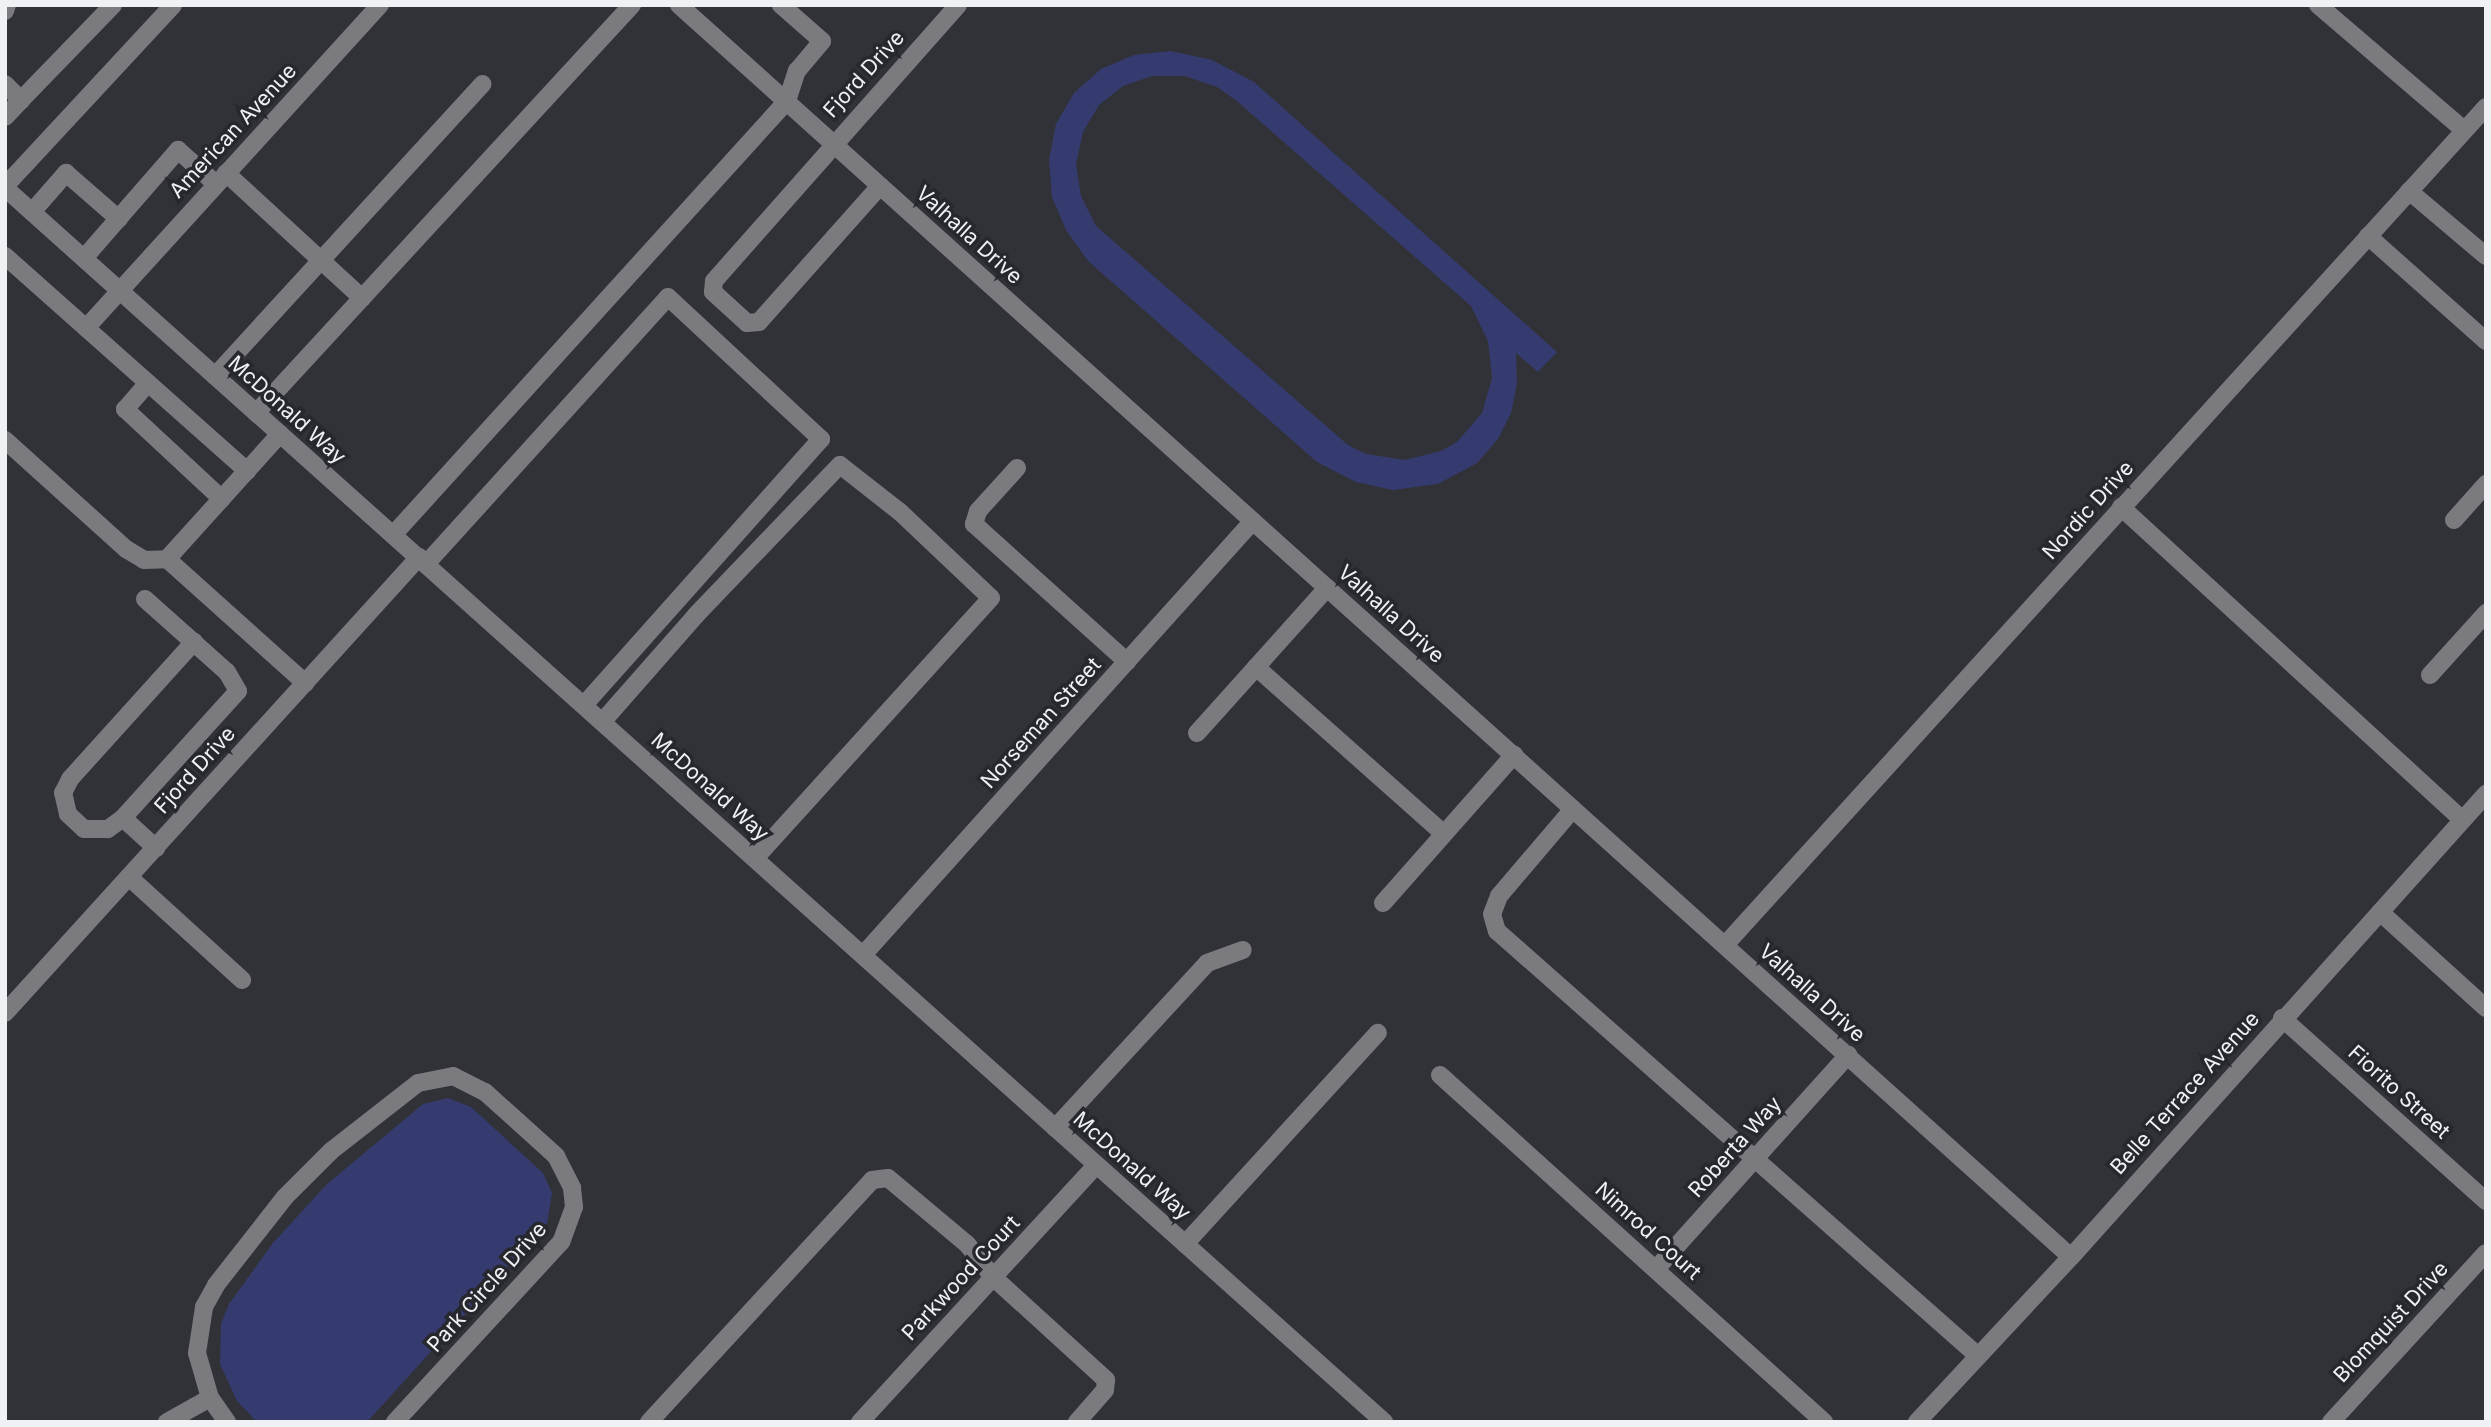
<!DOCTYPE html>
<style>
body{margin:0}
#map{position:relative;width:2491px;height:1427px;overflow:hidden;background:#313238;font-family:Inter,sans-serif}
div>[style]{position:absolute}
.green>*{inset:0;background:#363b6f}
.minor>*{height:18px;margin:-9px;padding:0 9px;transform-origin:9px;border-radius:9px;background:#7b7b7f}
span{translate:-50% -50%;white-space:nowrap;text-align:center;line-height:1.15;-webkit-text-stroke:7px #27282e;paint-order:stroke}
.street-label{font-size:21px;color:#f0f1f5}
.frame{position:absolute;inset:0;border:7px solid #f0f1f5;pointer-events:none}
</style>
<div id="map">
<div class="green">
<i style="clip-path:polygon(evenodd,1171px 51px,1212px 60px,1254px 82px,1557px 352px,1538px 372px,1516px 353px,1517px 384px,1511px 413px,1498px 439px,1477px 463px,1438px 484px,1393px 490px,1356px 482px,1317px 462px,1088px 261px,1066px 230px,1052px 197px,1049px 160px,1056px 124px,1074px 93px,1101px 69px,1134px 55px,1171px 51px,1152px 76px,1185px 76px,1217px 87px,1237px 101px,1471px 306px,1488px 341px,1492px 378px,1482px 413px,1457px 442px,1441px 451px,1405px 460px,1366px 454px,1348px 445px,1096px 226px,1081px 196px,1076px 164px,1083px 132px,1099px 105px,1123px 86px,1152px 76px)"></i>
<i style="clip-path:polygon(448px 1098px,471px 1107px,543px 1173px,552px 1193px,547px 1224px,367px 1422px,257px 1422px,237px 1401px,220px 1364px,221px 1324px,229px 1304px,273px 1243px,327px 1184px,423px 1104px)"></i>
</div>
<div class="minor">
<i style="left:679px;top:5px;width:1872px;rotate:41.97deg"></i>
<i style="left:2318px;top:5px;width:192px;rotate:40.6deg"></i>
<i style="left:5px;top:11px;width:6px;rotate:-72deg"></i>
<i style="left:5px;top:84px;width:23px;rotate:45deg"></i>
<i style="left:21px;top:100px;width:23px;rotate:133deg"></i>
<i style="left:21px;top:100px;width:132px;rotate:-45.9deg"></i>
<i style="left:226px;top:173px;width:185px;rotate:42.6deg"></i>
<i style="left:5px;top:186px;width:247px;rotate:-47.1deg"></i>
<i style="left:880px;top:186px;width:182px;rotate:131.7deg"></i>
<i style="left:759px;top:322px;width:12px;rotate:175deg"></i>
<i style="left:747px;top:323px;width:46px;rotate:-137.6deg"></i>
<i style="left:713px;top:292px;width:11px;rotate:-85deg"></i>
<i style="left:714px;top:281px;width:368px;rotate:-48.5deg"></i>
<i style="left:5px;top:188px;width:1851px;rotate:41.82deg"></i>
<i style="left:2409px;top:191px;width:101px;rotate:40.2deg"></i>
<i style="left:32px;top:212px;width:52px;rotate:-48.9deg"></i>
<i style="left:66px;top:173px;width:70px;rotate:41deg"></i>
<i style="left:2368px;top:236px;width:158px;rotate:41.7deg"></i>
<i style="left:5px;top:256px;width:324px;rotate:41.6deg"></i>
<i style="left:85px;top:257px;width:142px;rotate:-49deg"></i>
<i style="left:178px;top:150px;width:51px;rotate:41.8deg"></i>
<i style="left:86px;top:328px;width:437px;rotate:-47.7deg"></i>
<i style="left:215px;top:376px;width:396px;rotate:-47.5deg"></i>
<i style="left:148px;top:383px;width:35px;rotate:131deg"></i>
<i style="left:125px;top:409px;width:132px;rotate:42.9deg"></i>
<i style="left:256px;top:413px;width:555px;rotate:-47.34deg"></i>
<i style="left:280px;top:434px;width:169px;rotate:132.1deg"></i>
<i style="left:167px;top:559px;width:186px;rotate:41.9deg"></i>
<i style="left:5px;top:440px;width:163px;rotate:42deg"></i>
<i style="left:126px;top:549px;width:21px;rotate:31deg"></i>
<i style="left:144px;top:560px;width:23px;rotate:-2deg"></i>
<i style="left:1017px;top:468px;width:58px;rotate:132.2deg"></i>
<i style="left:978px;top:511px;width:14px;rotate:107deg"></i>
<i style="left:974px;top:524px;width:206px;rotate:42deg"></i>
<i style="left:2121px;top:507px;width:463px;rotate:42.5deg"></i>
<i style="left:2454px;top:520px;width:48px;rotate:-48.4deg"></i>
<i style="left:393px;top:535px;width:586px;rotate:-47.77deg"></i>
<i style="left:787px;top:101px;width:32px;rotate:-72deg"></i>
<i style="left:797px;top:71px;width:39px;rotate:-50deg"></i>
<i style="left:822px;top:41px;width:55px;rotate:-138.7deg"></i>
<i style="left:426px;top:564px;width:360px;rotate:-47.8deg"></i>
<i style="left:668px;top:297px;width:209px;rotate:42.9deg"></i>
<i style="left:821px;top:439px;width:355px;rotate:131.7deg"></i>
<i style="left:145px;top:599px;width:110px;rotate:41.7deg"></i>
<i style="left:227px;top:672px;width:22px;rotate:60deg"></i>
<i style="left:238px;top:691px;width:171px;rotate:132.2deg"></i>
<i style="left:123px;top:818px;width:45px;rotate:42.3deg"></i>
<i style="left:1256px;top:667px;width:251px;rotate:41.6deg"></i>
<i style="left:2430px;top:675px;width:84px;rotate:-47.9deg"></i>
<i style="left:603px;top:721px;width:141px;rotate:-48.7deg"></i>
<i style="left:696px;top:615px;width:208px;rotate:-46.2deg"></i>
<i style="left:840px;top:465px;width:76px;rotate:38.1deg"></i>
<i style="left:900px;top:512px;width:125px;rotate:43.4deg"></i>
<i style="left:991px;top:598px;width:351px;rotate:132.2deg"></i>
<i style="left:1197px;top:733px;width:195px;rotate:-48.1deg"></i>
<i style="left:1573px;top:809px;width:114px;rotate:130.4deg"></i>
<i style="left:1499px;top:896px;width:19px;rotate:111deg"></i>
<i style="left:1492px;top:914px;width:18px;rotate:74deg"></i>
<i style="left:1497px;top:931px;width:642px;rotate:41.46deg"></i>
<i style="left:123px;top:818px;width:19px;rotate:144deg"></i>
<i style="left:108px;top:829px;width:24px;rotate:180deg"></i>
<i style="left:84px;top:829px;width:22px;rotate:-137deg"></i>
<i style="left:68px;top:814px;width:22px;rotate:-103deg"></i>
<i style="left:63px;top:793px;width:16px;rotate:-63deg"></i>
<i style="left:70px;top:779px;width:185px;rotate:-47.9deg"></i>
<i style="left:129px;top:877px;width:153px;rotate:42.3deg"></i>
<i style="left:1383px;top:903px;width:198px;rotate:-48.5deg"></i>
<i style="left:2380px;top:912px;width:143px;rotate:42.2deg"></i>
<i style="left:1725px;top:945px;width:1132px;rotate:-47.76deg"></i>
<i style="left:863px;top:955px;width:583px;rotate:-48.06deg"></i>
<i style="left:5px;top:1013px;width:616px;rotate:-47.76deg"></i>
<i style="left:2282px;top:1018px;width:274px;rotate:41.9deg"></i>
<i style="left:1440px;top:1075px;width:518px;rotate:42.1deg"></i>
<i style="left:1055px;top:1128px;width:224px;rotate:-47.3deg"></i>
<i style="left:1207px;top:963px;width:38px;rotate:-20deg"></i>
<i style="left:1185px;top:1244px;width:286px;rotate:-47.6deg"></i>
<i style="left:1656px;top:1269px;width:288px;rotate:-48.1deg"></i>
<i style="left:167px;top:1422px;width:49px;rotate:-29.2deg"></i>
<i style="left:227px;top:1422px;width:29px;rotate:-125deg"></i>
<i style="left:210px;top:1398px;width:47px;rotate:-106.1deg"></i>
<i style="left:197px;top:1353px;width:47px;rotate:-81.3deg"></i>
<i style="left:204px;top:1307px;width:25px;rotate:-61deg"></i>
<i style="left:216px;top:1285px;width:112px;rotate:-51.9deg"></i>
<i style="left:285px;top:1197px;width:65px;rotate:-45deg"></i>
<i style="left:331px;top:1151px;width:110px;rotate:-38deg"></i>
<i style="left:418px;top:1083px;width:36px;rotate:-11deg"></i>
<i style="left:453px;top:1076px;width:36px;rotate:27deg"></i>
<i style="left:485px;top:1092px;width:96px;rotate:42deg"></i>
<i style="left:556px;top:1156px;width:36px;rotate:63deg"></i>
<i style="left:572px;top:1188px;width:19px;rotate:84deg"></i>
<i style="left:574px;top:1207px;width:37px;rotate:110deg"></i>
<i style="left:561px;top:1242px;width:245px;rotate:132.7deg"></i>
<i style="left:649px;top:1422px;width:329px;rotate:-47.3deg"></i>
<i style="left:872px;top:1180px;width:16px;rotate:-7deg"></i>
<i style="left:888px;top:1178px;width:103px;rotate:39.9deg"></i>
<i style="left:967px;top:1244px;width:42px;rotate:51.8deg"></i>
<i style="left:993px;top:1277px;width:153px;rotate:42.3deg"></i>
<i style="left:1106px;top:1380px;width:10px;rotate:96deg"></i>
<i style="left:1105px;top:1390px;width:43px;rotate:131.2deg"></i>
<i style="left:860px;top:1422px;width:349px;rotate:-47.4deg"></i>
<i style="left:1917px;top:1422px;width:226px;rotate:-47deg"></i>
<i style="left:2071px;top:1257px;width:622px;rotate:-48.13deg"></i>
<i style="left:2331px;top:1422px;width:229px;rotate:-47.5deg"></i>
</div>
<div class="street-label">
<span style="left:864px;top:74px;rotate:-48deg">Fjord Drive</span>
<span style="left:233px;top:131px;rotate:-47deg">American Avenue</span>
<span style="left:969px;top:235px;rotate:42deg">Valhalla Drive</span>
<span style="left:287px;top:410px;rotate:42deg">McDonald Way</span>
<span style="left:2088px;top:510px;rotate:-48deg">Nordic Drive</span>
<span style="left:1391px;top:614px;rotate:42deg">Valhalla Drive</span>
<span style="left:1041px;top:723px;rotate:-48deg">Norseman Street</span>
<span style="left:195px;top:770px;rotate:-48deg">Fjord Drive</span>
<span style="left:710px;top:787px;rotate:42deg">McDonald Way</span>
<span style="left:1812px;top:993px;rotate:42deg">Valhalla Drive</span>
<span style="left:2399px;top:1092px;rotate:42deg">Fiorito Street</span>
<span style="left:2185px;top:1093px;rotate:-48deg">Belle Terrace Avenue</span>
<span style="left:1735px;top:1147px;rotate:-48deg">Roberta Way</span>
<span style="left:1132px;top:1166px;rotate:42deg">McDonald Way</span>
<span style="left:1648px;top:1231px;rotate:42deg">Nimrod Court</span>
<span style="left:961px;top:1278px;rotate:-47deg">Parkwood Court</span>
<span style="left:487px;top:1287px;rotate:-48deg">Park Circle Drive</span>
<span style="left:2391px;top:1322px;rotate:-47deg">Blomquist Drive</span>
</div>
<div class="frame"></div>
</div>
